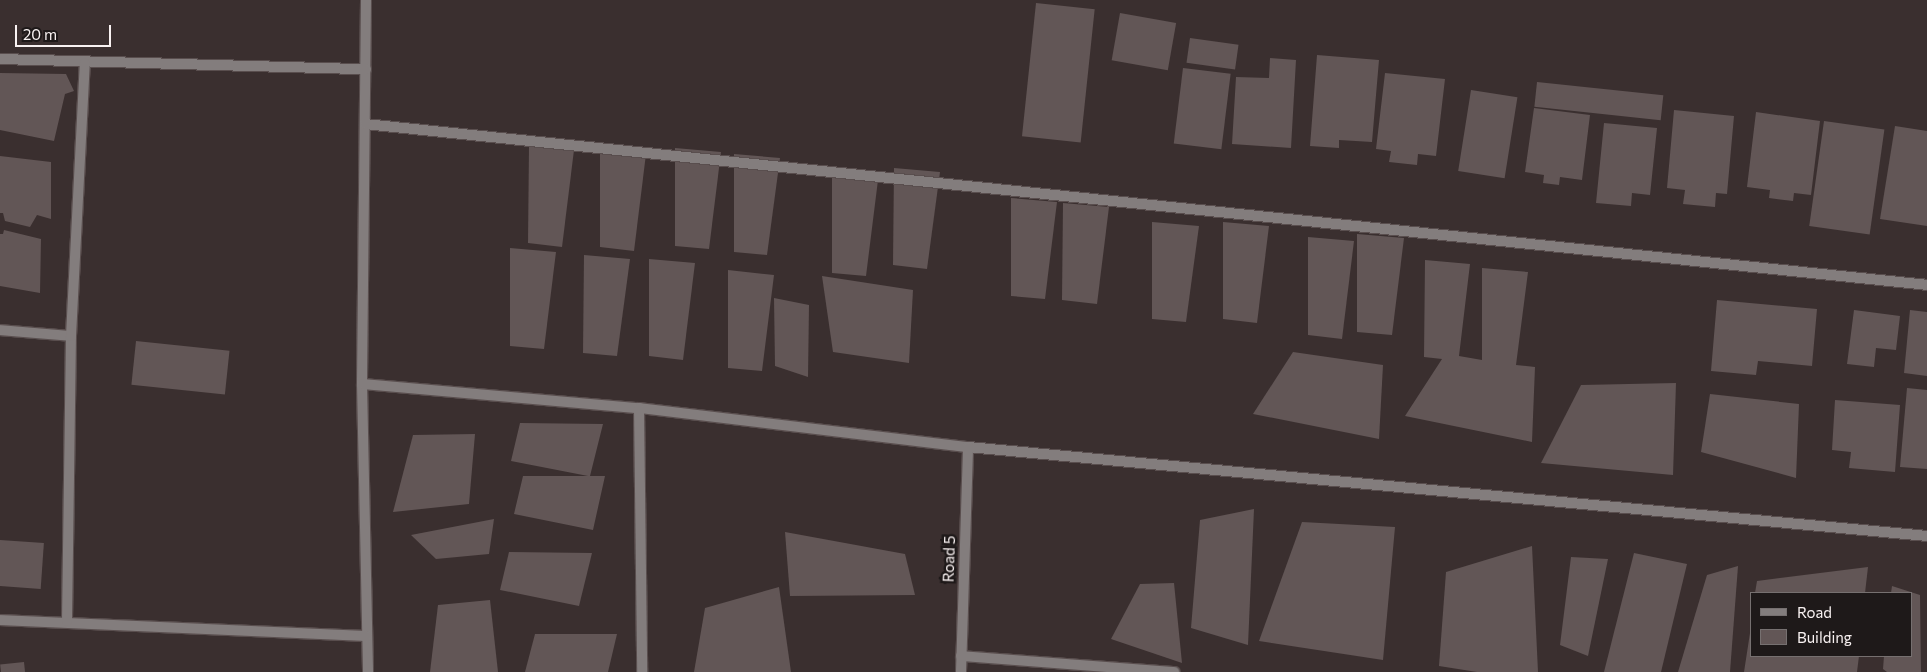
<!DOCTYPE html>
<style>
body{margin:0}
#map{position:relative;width:1927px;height:672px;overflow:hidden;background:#3a2f2f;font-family:Commissioner,sans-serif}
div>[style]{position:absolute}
.building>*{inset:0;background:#625656;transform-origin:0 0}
.roads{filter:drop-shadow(1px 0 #594e4e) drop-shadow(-1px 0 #594e4e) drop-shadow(0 1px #594e4e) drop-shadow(0 -1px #594e4e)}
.minor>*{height:10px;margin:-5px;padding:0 5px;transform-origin:5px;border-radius:5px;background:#837d7d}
span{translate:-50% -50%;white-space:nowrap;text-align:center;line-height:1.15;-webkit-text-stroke:5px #1e1919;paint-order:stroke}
.street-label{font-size:15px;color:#f9f2f2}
.legend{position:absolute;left:1750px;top:592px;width:162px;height:65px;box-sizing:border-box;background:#1e1919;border:1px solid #767070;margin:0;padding:6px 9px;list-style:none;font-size:15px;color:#f9f2f2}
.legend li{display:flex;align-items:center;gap:10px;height:25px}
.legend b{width:25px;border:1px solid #767070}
.scale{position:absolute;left:15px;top:25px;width:96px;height:22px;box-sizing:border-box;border:2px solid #f9f2f2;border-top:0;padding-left:6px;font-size:15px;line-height:18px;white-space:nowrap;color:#f9f2f2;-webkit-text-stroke:4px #1e1919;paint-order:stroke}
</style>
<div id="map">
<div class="building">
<i style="left:1036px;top:3px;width:59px;height:134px;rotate:6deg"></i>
<i style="left:1120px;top:13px;width:57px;height:48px;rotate:10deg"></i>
<i style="left:1190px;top:38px;width:49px;height:25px;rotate:8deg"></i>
<i style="clip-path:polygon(1317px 55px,1379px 60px,1372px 142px,1339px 140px,1339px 148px,1310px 146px)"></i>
<i style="clip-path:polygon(1270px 58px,1296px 60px,1291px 148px,1232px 144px,1236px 77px,1269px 78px)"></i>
<i style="left:1183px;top:68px;width:48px;height:76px;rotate:7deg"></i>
<i style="clip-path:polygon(0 73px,66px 74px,74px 91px,65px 94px,54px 141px,0 130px)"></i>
<i style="clip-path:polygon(1385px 73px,1445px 79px,1436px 156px,1418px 154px,1417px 165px,1389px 162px,1391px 151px,1376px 149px)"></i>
<i style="left:1537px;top:82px;width:127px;height:25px;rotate:6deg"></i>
<i style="left:1471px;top:90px;width:47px;height:82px;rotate:9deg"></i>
<i style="clip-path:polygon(1534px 108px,1590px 115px,1582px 180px,1560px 177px,1559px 185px,1543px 183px,1544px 175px,1525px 172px)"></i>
<i style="clip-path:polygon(1674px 110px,1734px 116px,1727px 194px,1716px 193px,1715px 207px,1683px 204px,1685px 190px,1667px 188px)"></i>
<i style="clip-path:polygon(1756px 112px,1820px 121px,1811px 195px,1794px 193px,1793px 201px,1769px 198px,1770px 190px,1747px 187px)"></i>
<i style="left:1824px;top:121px;width:61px;height:106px;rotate:8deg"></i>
<i style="clip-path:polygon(1604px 123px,1657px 128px,1650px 195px,1632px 193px,1631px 206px,1596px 203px)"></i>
<i style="clip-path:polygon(1895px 126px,1927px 131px,1927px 226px,1880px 219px)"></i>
<i style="clip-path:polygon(529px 146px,574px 150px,562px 247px,528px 243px)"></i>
<i style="clip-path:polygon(675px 148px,721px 152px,709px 249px,675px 246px)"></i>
<i style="clip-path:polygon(600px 150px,646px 154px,634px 251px,600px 247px)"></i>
<i style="clip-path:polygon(734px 154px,780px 158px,767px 255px,734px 252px)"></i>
<i style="clip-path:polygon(0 156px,51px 162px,51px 219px,37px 215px,30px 227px,5px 221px,3px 213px,0 213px)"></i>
<i style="clip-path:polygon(894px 168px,940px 172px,927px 269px,893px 265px)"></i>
<i style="clip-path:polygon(832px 176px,878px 180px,866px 276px,832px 273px)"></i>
<i style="clip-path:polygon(1011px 198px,1057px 202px,1045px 299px,1011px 296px)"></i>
<i style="clip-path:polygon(1063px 203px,1109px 207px,1097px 304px,1062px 300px)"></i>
<i style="clip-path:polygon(1152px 222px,1199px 226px,1186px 322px,1152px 319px)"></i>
<i style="clip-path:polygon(1223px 222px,1269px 226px,1257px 323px,1223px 319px)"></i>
<i style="clip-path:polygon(4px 230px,41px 239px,40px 293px,0 286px,0 234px,3px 234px)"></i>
<i style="clip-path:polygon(1357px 234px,1404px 238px,1392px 335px,1357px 332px)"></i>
<i style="clip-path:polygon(1308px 237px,1354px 241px,1342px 339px,1308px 335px)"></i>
<i style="clip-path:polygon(510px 248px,556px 252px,544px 349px,510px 346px)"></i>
<i style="clip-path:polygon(584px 255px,630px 259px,617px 356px,583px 353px)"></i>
<i style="clip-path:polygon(649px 259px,695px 263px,683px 360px,649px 356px)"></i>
<i style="clip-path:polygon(1425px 260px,1470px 264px,1459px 356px,1482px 360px,1482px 268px,1528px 272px,1516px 365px,1535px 367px,1532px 442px,1405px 416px,1442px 359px,1424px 357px)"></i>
<i style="clip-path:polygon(728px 270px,774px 275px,762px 371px,728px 368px)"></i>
<i style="clip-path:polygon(822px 276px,913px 290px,909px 363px,833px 352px)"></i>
<i style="clip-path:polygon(774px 298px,809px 305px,808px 377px,775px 366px)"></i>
<i style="clip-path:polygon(1717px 300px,1817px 309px,1812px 366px,1758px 361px,1756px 375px,1711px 371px)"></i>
<i style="clip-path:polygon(1854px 310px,1900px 316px,1896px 350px,1876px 348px,1874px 367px,1847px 364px)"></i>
<i style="clip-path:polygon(1910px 310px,1927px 312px,1927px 376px,1904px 373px)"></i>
<i style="left:136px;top:341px;width:94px;height:44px;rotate:6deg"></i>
<i style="clip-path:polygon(1293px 352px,1383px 365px,1379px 439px,1253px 414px)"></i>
<i style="clip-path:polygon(1676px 383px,1673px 475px,1541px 463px,1581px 385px)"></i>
<i style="clip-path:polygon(1907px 388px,1927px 390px,1927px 469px,1900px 467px)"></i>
<i style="clip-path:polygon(1710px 394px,1799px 404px,1796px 478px,1701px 452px)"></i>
<i style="clip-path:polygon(1835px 400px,1900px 405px,1895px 472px,1849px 468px,1851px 452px,1832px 450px)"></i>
<i style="clip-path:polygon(520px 423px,603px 424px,590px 476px,605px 476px,593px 530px,514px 514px,523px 476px,588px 476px,511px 461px)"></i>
<i style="clip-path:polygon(475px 434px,469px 504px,393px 512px,413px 435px)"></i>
<i style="clip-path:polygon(1254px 509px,1248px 645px,1191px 628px,1200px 520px)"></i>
<i style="clip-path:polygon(494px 519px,489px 554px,436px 559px,411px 535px)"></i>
<i style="clip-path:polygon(1302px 522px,1395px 527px,1383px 660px,1259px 641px)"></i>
<i style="clip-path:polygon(785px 532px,905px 554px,915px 595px,790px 596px)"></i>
<i style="left:0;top:540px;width:44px;height:46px;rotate:4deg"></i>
<i style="clip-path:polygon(1532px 546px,1538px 672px,1477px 672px,1439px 666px,1446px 572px)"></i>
<i style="clip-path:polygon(509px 552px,592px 553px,579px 606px,500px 590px)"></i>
<i style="clip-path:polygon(1634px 553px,1687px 564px,1661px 672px,1604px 672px)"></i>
<i style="clip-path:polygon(1571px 557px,1608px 559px,1588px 656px,1560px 645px)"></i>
<i style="clip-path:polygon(1738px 566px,1730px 672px,1678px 672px,1707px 575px)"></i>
<i style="clip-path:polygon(1868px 567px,1865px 593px,1755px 593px,1757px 581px)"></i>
<i style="clip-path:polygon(1174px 583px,1182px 663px,1111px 639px,1140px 584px)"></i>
<i style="clip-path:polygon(1892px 586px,1920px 595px,1921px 672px,1887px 672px,1883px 669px,1884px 656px,1911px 656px,1911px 593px,1891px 593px)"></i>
<i style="clip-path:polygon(779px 587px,791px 672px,694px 672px,705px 608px)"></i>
<i style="clip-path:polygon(490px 600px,498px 672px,430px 672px,438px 605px)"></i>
<i style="clip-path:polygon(1750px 633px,1751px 656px,1859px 656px,1857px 672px,1744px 672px)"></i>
<i style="clip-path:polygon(535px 634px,617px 634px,608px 672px,525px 672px)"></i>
<i style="left:24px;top:662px;width:10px;height:24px;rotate:84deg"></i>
</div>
<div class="roads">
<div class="minor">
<i style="left:366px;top:0;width:384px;rotate:90.6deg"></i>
<i style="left:362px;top:384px;width:288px;rotate:88.8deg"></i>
<i style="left:0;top:59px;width:366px;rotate:1.6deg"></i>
<i style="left:365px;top:124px;width:1570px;rotate:5.88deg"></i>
<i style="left:0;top:330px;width:71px;rotate:4.8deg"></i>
<i style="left:362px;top:384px;width:278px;rotate:5deg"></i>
<i style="left:639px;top:408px;width:331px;rotate:6.8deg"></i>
<i style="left:968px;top:447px;width:963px;rotate:5.3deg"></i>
<i style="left:639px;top:408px;width:264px;rotate:89.3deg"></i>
<i style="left:0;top:620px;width:367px;rotate:2.5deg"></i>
<i style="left:67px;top:621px;width:285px;rotate:-89.2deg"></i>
<i style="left:71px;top:336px;width:273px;rotate:-87.1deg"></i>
<i style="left:961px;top:656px;width:214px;rotate:4.3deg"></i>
<i style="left:961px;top:672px;width:225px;rotate:-88.2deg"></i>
</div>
</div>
<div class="street-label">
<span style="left:949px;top:559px;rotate:-88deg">Road 5</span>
</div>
<ul class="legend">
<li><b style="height:6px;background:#837d7d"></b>Road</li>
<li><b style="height:14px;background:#625656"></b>Building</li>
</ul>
<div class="scale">20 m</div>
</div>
